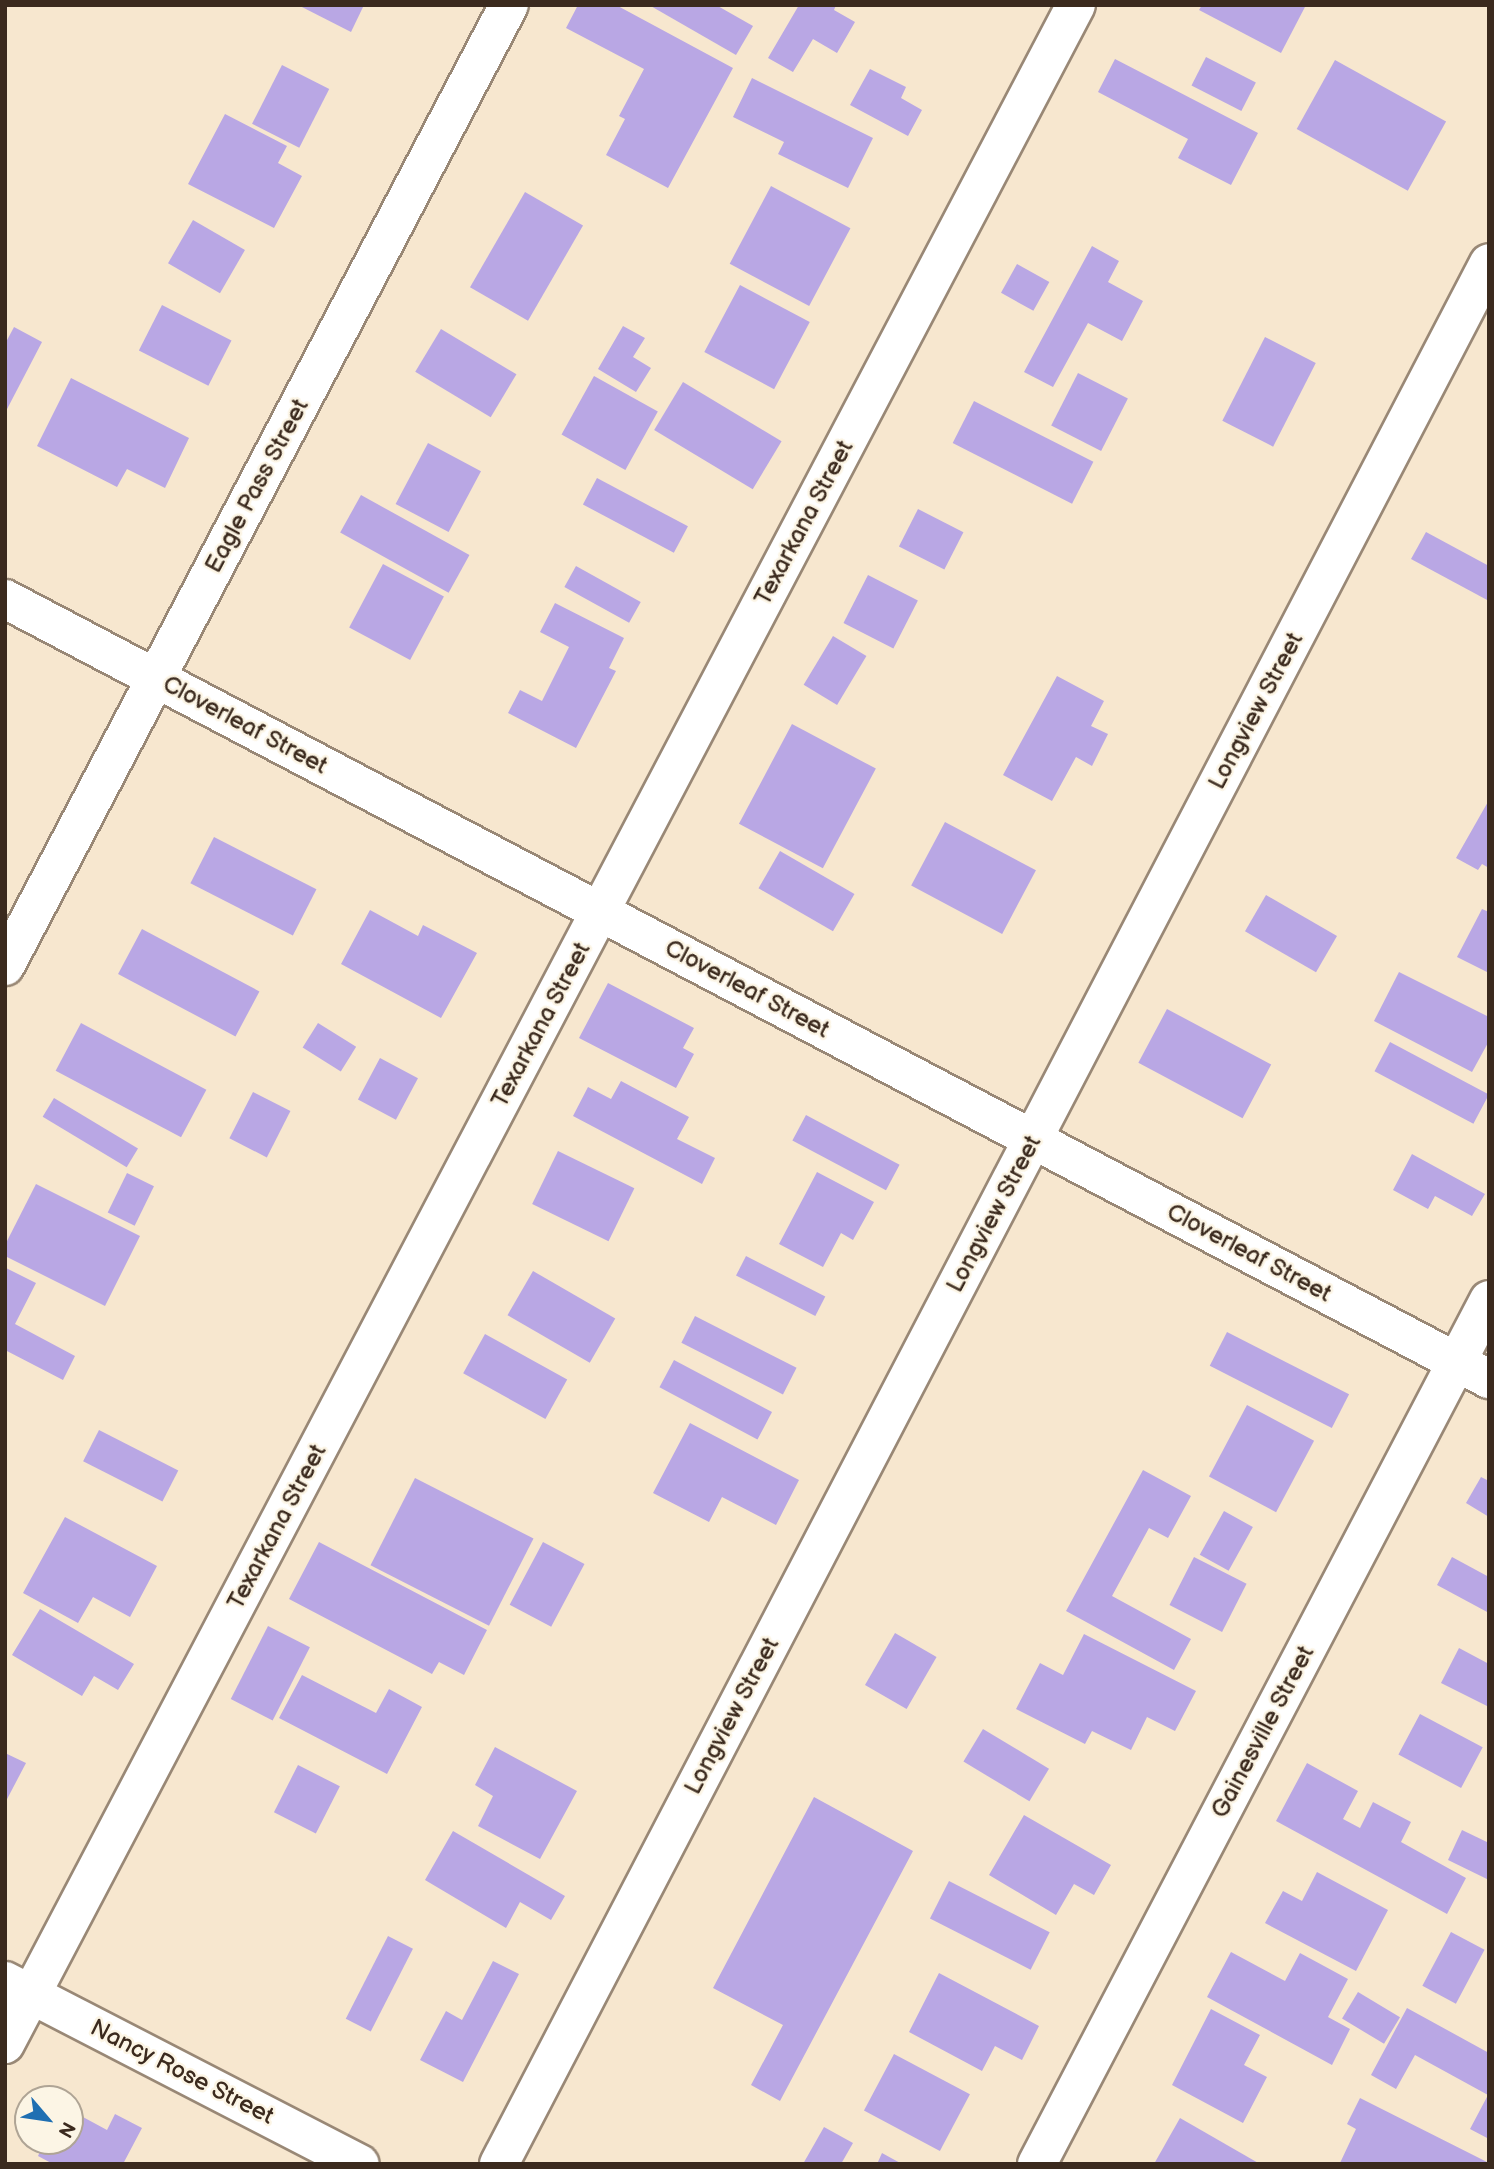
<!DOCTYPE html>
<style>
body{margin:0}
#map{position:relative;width:1494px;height:2169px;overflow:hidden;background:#f7e7cf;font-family:"Balsamiq Sans",sans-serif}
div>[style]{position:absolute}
.building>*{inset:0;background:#b9a7e4;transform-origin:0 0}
.roads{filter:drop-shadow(2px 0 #998876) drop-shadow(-2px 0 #998876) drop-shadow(0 2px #998876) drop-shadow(0 -2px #998876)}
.street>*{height:38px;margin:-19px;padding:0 19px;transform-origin:19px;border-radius:19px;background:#fff}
span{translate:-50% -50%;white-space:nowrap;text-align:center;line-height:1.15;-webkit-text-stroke:5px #fcf5e5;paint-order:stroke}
.street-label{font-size:24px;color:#3b2a1e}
.frame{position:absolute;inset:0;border:7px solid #3b2a1e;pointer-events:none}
.north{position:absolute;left:14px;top:2085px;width:70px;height:70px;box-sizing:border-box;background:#fcf5e5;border:2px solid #afa495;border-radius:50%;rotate:119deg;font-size:19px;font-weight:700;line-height:28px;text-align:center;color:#3b2a1e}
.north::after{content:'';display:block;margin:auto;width:24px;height:32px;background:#1f6fb2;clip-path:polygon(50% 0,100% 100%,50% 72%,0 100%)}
</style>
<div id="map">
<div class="building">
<i style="clip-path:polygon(298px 5px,364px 5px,351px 32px)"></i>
<i style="clip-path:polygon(578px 5px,616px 5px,733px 68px,668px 188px,606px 155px,625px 119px,619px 116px,644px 69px,566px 28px)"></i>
<i style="clip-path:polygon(649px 5px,716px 5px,753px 26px,736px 55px)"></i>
<i style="clip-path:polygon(799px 5px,836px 5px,834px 10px,855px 22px,837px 53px,813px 39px,793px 72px,768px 58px)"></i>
<i style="clip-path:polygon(1202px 5px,1306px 5px,1281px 53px,1199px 10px)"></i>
<i style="left:1206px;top:57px;width:56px;height:32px;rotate:27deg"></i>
<i style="clip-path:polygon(1115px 59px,1258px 133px,1231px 185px,1178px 158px,1188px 139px,1098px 92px)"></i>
<i style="left:1335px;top:60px;width:127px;height:79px;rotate:29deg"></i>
<i style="left:282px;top:65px;width:53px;height:66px;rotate:27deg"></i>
<i style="clip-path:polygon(870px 69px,906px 87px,901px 98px,922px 110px,908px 136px,850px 105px)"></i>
<i style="clip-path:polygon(752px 78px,873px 138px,848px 188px,778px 154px,784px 142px,733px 117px)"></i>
<i style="clip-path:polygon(225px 114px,287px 146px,278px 163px,302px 176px,274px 228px,188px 184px)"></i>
<i style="left:771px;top:186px;width:90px;height:88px;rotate:28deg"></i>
<i style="left:525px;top:192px;width:67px;height:110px;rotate:30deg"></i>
<i style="left:193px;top:220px;width:60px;height:50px;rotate:30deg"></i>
<i style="clip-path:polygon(1092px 246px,1119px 261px,1108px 282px,1143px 301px,1122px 341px,1088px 323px,1053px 387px,1024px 372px)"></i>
<i style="left:1017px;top:264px;width:37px;height:33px;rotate:29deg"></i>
<i style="left:740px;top:285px;width:79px;height:76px;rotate:28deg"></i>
<i style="left:162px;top:305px;width:78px;height:51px;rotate:27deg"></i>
<i style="clip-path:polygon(623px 326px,645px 338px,633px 357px,651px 368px,636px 392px,598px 369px)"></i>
<i style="clip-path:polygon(14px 327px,42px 342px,5px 413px,5px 344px)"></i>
<i style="left:441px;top:329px;width:88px;height:50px;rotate:31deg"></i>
<i style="left:1265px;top:337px;width:57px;height:94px;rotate:27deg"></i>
<i style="left:1078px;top:373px;width:56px;height:59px;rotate:27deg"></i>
<i style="left:594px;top:376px;width:73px;height:67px;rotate:29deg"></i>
<i style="clip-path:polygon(71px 378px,189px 438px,165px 488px,127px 469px,117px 487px,37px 446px)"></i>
<i style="left:683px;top:382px;width:115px;height:56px;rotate:31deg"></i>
<i style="left:974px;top:401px;width:134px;height:47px;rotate:27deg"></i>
<i style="left:428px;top:443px;width:60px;height:69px;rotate:28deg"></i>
<i style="left:597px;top:478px;width:103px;height:30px;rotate:28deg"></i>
<i style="left:361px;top:495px;width:124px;height:43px;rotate:29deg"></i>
<i style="left:918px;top:509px;width:51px;height:42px;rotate:27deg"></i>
<i style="clip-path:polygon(1426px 532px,1489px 566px,1489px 601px,1411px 559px)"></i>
<i style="left:383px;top:564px;width:69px;height:72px;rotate:28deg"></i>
<i style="left:576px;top:566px;width:74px;height:24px;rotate:29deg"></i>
<i style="left:868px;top:575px;width:56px;height:54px;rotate:27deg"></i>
<i style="clip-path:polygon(555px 603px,624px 638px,609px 668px,616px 671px,576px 748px,508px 713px,520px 690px,542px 701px,569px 647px,540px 632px)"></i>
<i style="left:833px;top:636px;width:39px;height:57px;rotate:31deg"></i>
<i style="clip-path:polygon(1057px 676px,1104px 701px,1091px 726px,1108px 734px,1092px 766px,1076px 757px,1052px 801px,1003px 775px)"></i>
<i style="left:792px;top:724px;width:95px;height:113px;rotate:28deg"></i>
<i style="clip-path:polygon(1489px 800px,1489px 868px,1482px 864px,1478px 870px,1456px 858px)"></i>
<i style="left:945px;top:822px;width:103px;height:72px;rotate:28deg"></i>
<i style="left:214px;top:837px;width:115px;height:52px;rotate:27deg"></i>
<i style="left:780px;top:851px;width:86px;height:43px;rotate:30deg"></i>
<i style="left:1266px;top:895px;width:82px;height:42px;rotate:30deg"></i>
<i style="clip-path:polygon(1482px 909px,1489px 912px,1489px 973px,1457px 957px)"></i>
<i style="clip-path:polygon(370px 910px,418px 936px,423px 925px,477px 953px,441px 1018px,341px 964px)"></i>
<i style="left:142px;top:929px;width:133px;height:51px;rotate:28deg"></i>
<i style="clip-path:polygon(1399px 972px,1489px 1017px,1489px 1041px,1472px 1072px,1374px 1021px)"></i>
<i style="clip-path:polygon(608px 983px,694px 1028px,683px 1048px,694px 1054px,676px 1088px,579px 1038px)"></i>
<i style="left:1167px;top:1009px;width:118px;height:61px;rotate:28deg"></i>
<i style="left:81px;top:1023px;width:142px;height:54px;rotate:28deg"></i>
<i style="left:318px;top:1023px;width:45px;height:29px;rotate:32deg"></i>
<i style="left:1390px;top:1042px;width:112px;height:33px;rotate:28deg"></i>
<i style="left:380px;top:1058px;width:43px;height:47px;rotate:28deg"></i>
<i style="clip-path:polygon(621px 1081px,689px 1117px,677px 1139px,715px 1158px,702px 1184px,573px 1116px,588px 1087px,611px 1099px)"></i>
<i style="left:253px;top:1092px;width:42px;height:52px;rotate:27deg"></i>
<i style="left:54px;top:1098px;width:98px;height:22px;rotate:31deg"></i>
<i style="left:806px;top:1115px;width:106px;height:29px;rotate:28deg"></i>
<i style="left:558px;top:1151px;width:85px;height:59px;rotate:26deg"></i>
<i style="clip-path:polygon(1412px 1154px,1485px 1194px,1472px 1216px,1435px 1196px,1428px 1209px,1393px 1190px)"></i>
<i style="clip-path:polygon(817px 1172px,874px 1202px,853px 1240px,841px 1233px,823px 1267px,779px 1244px)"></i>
<i style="left:127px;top:1173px;width:30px;height:44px;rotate:26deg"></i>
<i style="clip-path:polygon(36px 1184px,140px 1236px,105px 1306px,5px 1256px,5px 1245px)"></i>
<i style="left:746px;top:1256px;width:89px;height:22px;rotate:27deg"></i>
<i style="clip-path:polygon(6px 1268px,36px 1283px,15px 1324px,75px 1356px,63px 1380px,5px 1350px)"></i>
<i style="left:533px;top:1271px;width:95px;height:51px;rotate:30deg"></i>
<i style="left:695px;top:1316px;width:114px;height:30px;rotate:27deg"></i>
<i style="left:1227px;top:1332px;width:137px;height:38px;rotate:27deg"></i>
<i style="left:485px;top:1334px;width:94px;height:45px;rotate:29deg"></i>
<i style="left:674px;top:1360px;width:111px;height:31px;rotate:28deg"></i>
<i style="left:1247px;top:1405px;width:76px;height:81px;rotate:28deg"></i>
<i style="clip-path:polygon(690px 1423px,799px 1480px,776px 1525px,722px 1497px,709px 1522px,653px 1493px)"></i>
<i style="left:99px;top:1430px;width:89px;height:35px;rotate:27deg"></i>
<i style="clip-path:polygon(1143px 1470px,1191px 1496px,1168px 1538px,1149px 1528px,1112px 1596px,1191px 1639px,1174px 1670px,1066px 1611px)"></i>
<i style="clip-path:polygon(1481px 1477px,1489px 1481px,1489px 1517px,1466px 1503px)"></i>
<i style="left:415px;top:1478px;width:133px;height:98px;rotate:27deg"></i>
<i style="left:1224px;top:1511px;width:33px;height:50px;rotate:29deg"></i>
<i style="clip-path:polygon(65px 1517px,157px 1566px,130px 1617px,93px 1597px,78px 1623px,23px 1593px)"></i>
<i style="clip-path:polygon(319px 1542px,487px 1630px,464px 1675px,439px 1662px,432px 1674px,289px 1599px)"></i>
<i style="left:543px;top:1542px;width:47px;height:71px;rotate:28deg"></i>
<i style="left:1194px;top:1557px;width:59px;height:54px;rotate:27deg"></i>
<i style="clip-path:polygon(1452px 1557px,1489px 1577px,1489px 1613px,1437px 1585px)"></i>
<i style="clip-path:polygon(40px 1609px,134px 1664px,118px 1690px,94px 1676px,82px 1696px,12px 1655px)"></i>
<i style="left:268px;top:1626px;width:47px;height:82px;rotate:27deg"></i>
<i style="left:895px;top:1633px;width:48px;height:60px;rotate:30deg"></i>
<i style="clip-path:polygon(1084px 1634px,1196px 1691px,1175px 1731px,1147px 1717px,1131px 1750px,1092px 1731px,1085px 1744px,1016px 1709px,1040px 1663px,1063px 1675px)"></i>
<i style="clip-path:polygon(1459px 1648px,1489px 1664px,1489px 1707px,1441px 1683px)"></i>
<i style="clip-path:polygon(302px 1675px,376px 1713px,389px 1689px,422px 1707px,387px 1774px,279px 1718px)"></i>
<i style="left:1420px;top:1714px;width:71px;height:46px;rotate:28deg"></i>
<i style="left:983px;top:1729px;width:77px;height:38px;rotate:31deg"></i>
<i style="clip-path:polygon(495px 1747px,577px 1791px,540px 1859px,478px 1826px,493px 1796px,475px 1785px)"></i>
<i style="clip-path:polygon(5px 1753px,26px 1763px,5px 1803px)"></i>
<i style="clip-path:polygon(1307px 1763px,1358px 1791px,1343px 1819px,1360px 1828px,1373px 1802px,1411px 1822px,1401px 1842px,1466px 1878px,1447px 1914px,1276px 1821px)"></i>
<i style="left:298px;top:1765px;width:47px;height:53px;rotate:27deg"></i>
<i style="clip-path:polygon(814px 1797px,913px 1851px,780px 2101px,751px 2085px,783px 2025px,713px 1988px)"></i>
<i style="clip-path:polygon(1024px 1815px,1111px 1865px,1094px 1895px,1074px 1884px,1056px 1915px,989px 1875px)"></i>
<i style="clip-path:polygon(1462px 1830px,1489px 1843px,1489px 1880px,1448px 1860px)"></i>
<i style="clip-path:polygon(453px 1831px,565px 1896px,551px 1920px,520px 1902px,506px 1928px,425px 1880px)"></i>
<i style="clip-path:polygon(1317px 1872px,1388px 1910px,1356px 1971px,1265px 1923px,1283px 1891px,1302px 1901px)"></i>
<i style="left:949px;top:1881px;width:113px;height:42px;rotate:27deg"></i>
<i style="left:1451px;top:1932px;width:38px;height:61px;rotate:28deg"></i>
<i style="left:388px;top:1936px;width:28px;height:93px;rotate:27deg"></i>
<i style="clip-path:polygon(1231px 1952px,1285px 1981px,1300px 1953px,1348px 1979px,1328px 2017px,1350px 2029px,1332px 2065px,1207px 1997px)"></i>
<i style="clip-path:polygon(493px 1961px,519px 1974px,463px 2082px,420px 2060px,446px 2011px,462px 2020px)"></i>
<i style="clip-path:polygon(939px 1973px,1039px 2026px,1022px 2060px,995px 2046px,982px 2071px,909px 2032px)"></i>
<i style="left:1358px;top:1992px;width:49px;height:31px;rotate:31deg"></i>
<i style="clip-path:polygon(1407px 2008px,1489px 2053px,1489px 2139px,1470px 2129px,1488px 2095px,1415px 2055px,1396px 2089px,1371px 2075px)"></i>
<i style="clip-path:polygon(1211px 2009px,1260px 2035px,1244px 2065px,1267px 2077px,1243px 2123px,1172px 2085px)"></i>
<i style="left:894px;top:2054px;width:86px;height:64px;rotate:28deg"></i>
<i style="clip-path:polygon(1360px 2098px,1489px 2163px,1489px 2164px,1340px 2163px,1356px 2129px,1347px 2124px)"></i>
<i style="clip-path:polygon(70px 2110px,107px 2130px,115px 2114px,142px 2128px,123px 2164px,53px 2164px,38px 2156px,45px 2141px,70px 2141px)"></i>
<i style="clip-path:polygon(1180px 2118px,1260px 2164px,1154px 2164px)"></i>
<i style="clip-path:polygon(824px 2127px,853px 2143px,841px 2164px,803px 2164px)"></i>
<i style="clip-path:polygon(882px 2153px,902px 2164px,877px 2164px)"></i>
</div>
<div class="roads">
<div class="street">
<i style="left:5px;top:599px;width:1677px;rotate:27.73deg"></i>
<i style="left:5px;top:966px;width:1085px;rotate:-62.33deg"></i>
<i style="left:5px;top:1981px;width:399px;rotate:27.3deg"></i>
<i style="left:5px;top:2044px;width:2303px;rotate:-62.29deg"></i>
<i style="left:499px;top:2164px;width:2143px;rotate:-62.49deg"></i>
<i style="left:1037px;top:2164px;width:975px;rotate:-62.38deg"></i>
</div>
</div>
<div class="street-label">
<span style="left:257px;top:486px;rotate:-62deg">Eagle Pass Street</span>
<span style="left:804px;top:523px;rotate:-62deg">Texarkana Street</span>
<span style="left:1256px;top:711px;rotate:-62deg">Longview Street</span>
<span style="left:245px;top:725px;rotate:28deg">Cloverleaf Street</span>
<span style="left:747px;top:989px;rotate:28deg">Cloverleaf Street</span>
<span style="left:541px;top:1025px;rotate:-62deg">Texarkana Street</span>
<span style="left:994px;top:1214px;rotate:-62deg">Longview Street</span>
<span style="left:1249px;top:1253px;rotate:28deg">Cloverleaf Street</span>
<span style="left:277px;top:1527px;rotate:-62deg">Texarkana Street</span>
<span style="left:732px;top:1716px;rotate:-62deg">Longview Street</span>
<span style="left:1263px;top:1732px;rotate:-62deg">Gainesville Street</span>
<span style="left:182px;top:2072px;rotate:27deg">Nancy Rose Street</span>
</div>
<div class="frame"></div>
<div class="north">N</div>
</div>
